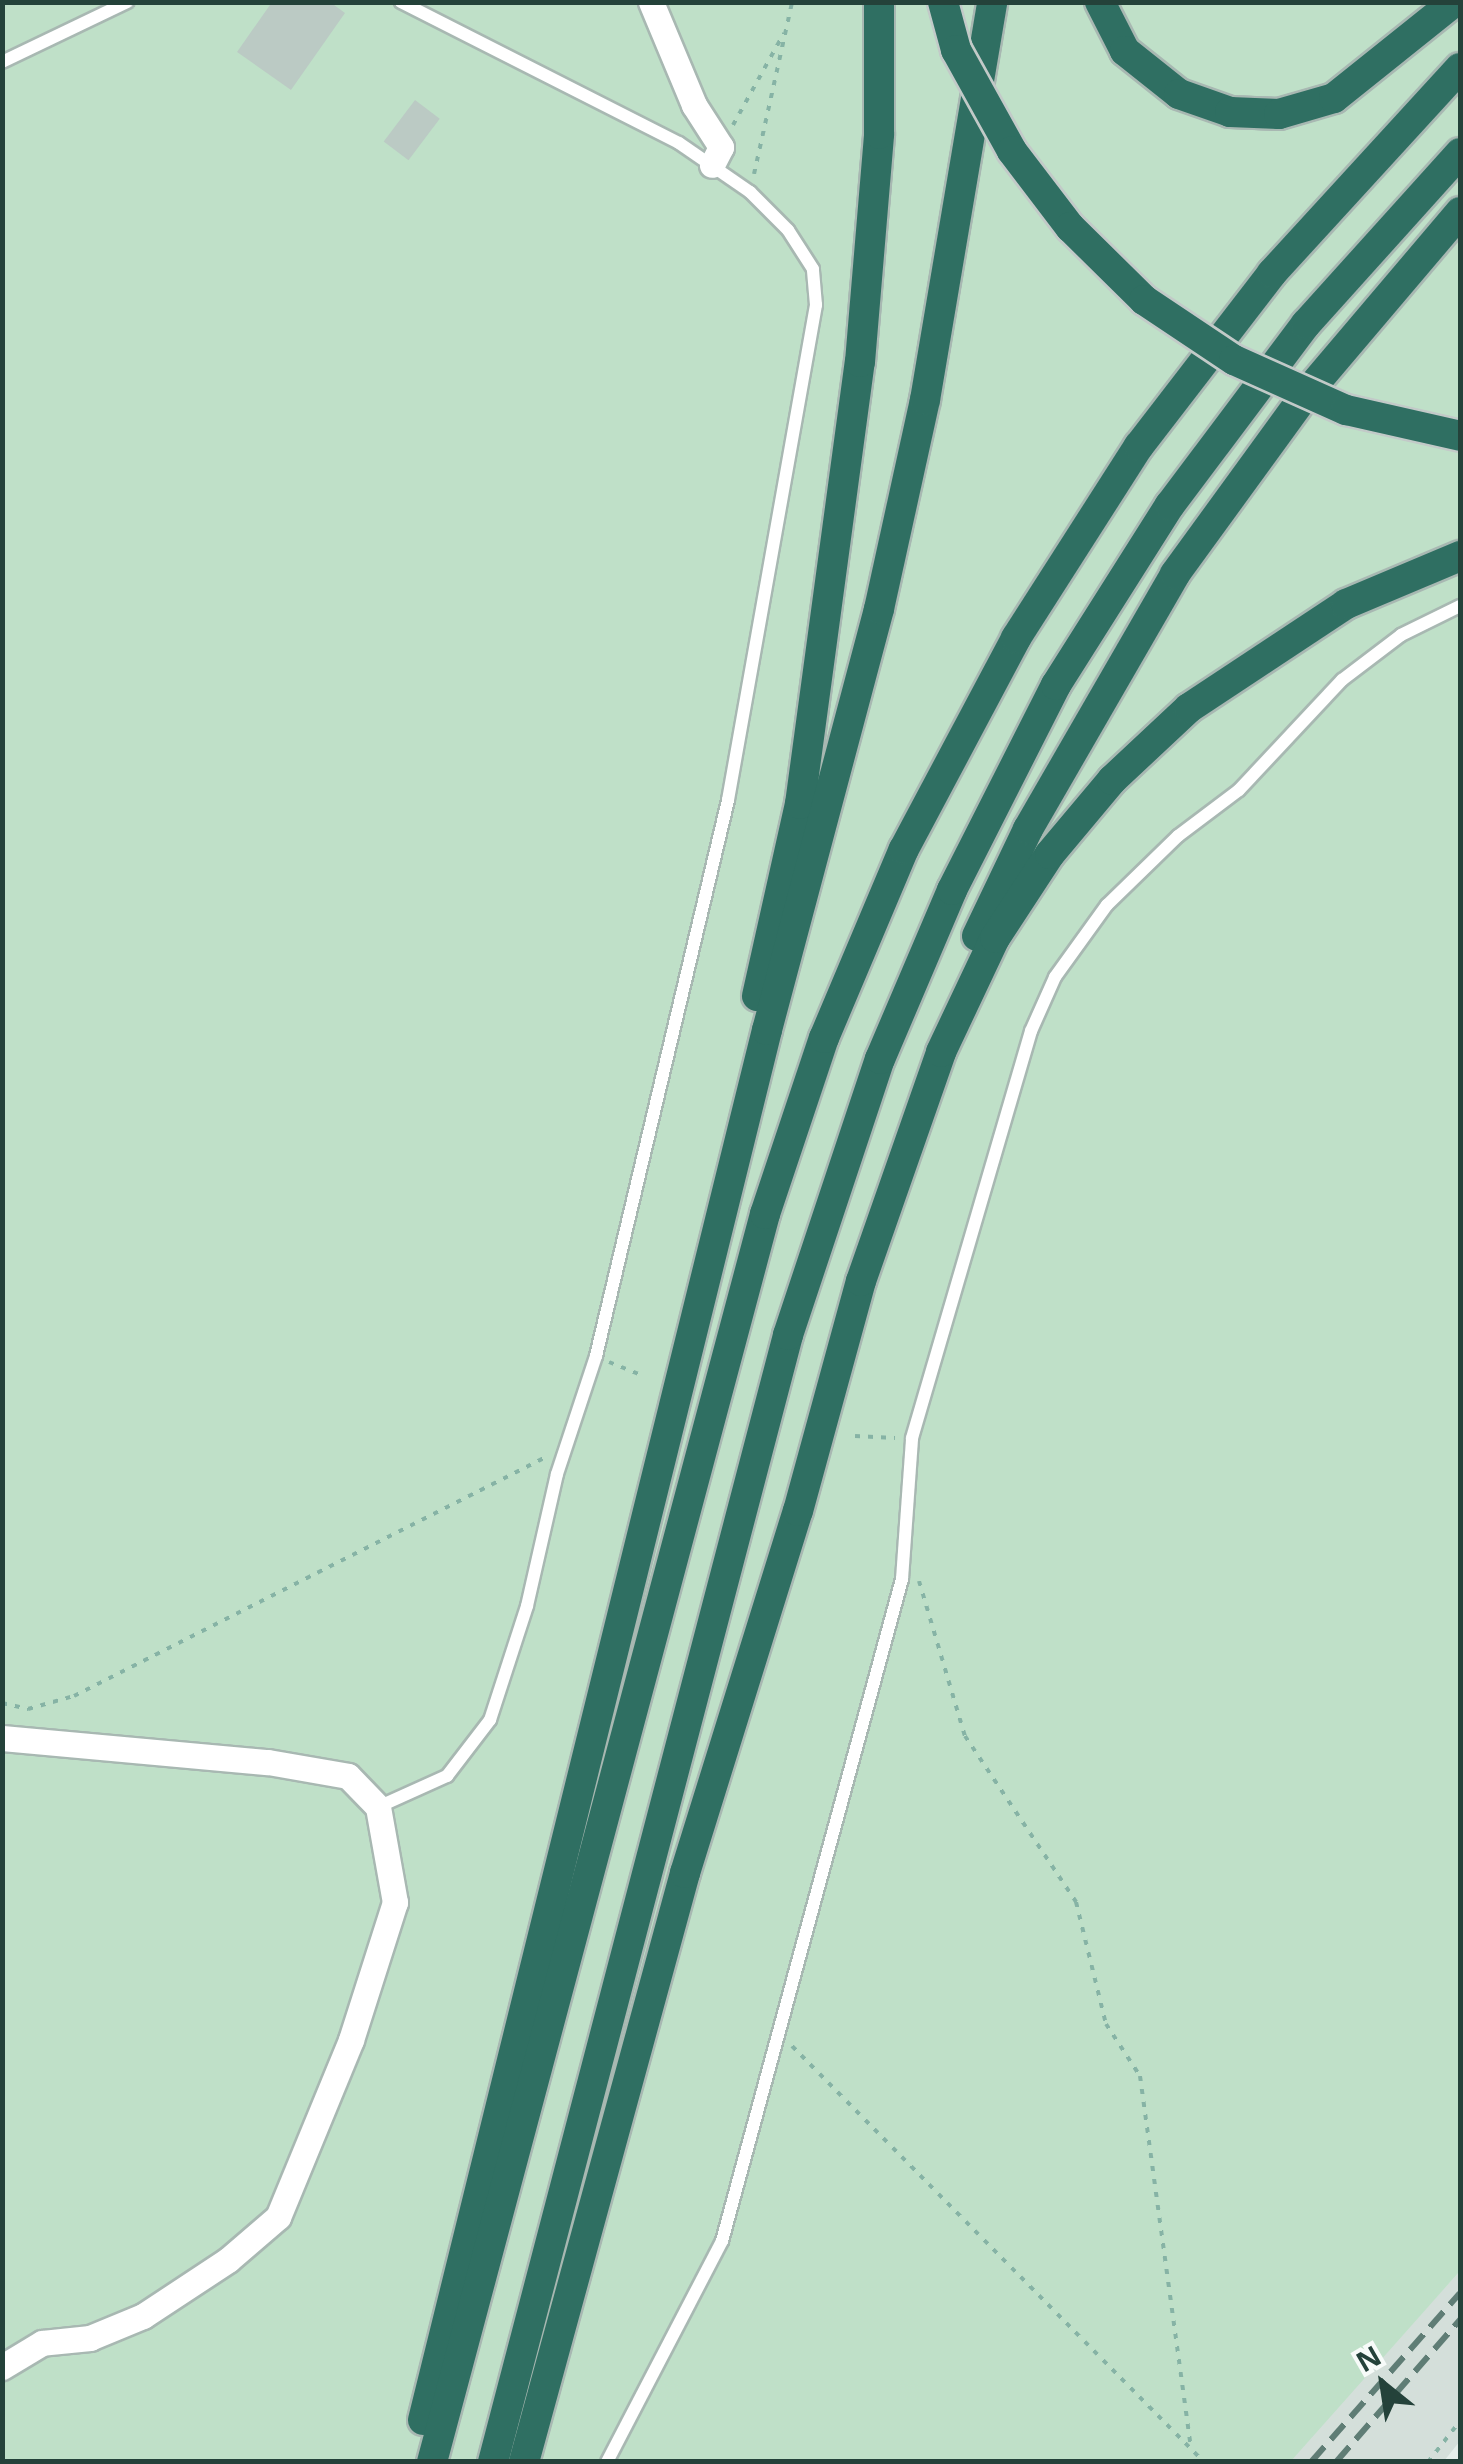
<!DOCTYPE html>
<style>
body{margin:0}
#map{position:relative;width:1463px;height:2464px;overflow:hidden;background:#e6efeb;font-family:"Noto Sans",sans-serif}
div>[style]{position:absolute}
.built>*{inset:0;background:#d4dfda}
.green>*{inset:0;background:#bfe0c8}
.building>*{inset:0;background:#bbcac4;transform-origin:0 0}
.path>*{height:4px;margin-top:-2px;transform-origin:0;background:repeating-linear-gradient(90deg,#86b3a5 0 5px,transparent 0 13px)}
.roads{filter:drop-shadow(2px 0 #a8b8b2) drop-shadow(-2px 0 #a8b8b2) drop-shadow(0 2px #a8b8b2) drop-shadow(0 -2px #a8b8b2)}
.service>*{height:12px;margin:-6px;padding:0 6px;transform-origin:6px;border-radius:6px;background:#fff}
.minor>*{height:25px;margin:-12.5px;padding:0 12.5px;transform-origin:12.5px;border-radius:12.5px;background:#fff}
.motorway>*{height:30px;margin:-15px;padding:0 15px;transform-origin:15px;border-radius:15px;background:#2f6f62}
.rail>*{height:6px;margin-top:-3px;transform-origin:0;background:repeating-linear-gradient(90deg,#5f7d75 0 20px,transparent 0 30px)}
.bridges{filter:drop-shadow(2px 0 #c2cac8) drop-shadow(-2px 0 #c2cac8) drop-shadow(0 2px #c2cac8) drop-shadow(0 -2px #c2cac8)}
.motorway-bridge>*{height:30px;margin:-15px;padding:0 15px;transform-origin:15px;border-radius:15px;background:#2f6f62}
span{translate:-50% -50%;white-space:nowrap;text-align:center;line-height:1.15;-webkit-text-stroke:10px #f7fbf9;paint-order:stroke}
.frame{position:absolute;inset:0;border:5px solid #24423a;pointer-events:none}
.north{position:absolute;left:1333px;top:2334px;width:100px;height:100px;-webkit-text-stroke:8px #f7fbf9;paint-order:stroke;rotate:330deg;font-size:28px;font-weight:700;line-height:40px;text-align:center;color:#24423a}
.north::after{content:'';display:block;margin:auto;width:35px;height:45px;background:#24423a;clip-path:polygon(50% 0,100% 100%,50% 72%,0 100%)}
</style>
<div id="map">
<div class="built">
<i style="clip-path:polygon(1460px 2271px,1460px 2441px,1444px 2461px,1286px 2462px)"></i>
</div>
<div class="green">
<i style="clip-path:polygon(2px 3px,1460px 3px,1460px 2271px,1291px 2461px,3px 2461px)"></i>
</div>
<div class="building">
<i style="clip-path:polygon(272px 2px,330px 2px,345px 13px,291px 90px,237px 52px)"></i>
<i style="left:415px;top:100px;width:31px;height:52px;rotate:37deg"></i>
</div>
<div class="path">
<i style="left:733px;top:125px;width:105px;rotate:-61deg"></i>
<i style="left:754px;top:174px;width:176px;rotate:-77.5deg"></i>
<i style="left:609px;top:1362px;width:35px;rotate:22deg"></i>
<i style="left:855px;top:1436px;width:40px;rotate:2.9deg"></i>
<i style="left:919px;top:1581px;width:162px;rotate:73.5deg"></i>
<i style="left:965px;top:1736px;width:200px;rotate:56.2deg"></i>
<i style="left:1076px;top:1902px;width:126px;rotate:76.2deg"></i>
<i style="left:1106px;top:2024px;width:62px;rotate:56.8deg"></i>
<i style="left:1140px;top:2076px;width:376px;rotate:82.2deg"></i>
<i style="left:2px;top:1703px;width:27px;rotate:13deg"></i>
<i style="left:28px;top:1709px;width:48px;rotate:-15.8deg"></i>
<i style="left:74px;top:1696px;width:527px;rotate:-26.86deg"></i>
<i style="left:792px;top:2046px;width:585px;rotate:45.28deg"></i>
<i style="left:1428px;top:2462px;width:52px;rotate:-52deg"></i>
</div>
<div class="roads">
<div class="service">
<i style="left:2px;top:62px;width:139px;rotate:-25.6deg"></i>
<i style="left:378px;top:1807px;width:76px;rotate:-24.2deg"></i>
<i style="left:447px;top:1776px;width:71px;rotate:-52.5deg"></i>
<i style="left:490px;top:1720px;width:120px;rotate:-72deg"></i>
<i style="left:527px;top:1606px;width:135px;rotate:-77.2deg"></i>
<i style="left:557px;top:1474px;width:124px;rotate:-71.7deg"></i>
<i style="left:596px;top:1356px;width:571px;rotate:-76.64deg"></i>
<i style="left:728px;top:800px;width:503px;rotate:-79.92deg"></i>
<i style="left:816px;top:305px;width:36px;rotate:-95deg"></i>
<i style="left:813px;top:269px;width:46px;rotate:-122.7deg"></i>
<i style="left:788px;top:230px;width:54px;rotate:-135deg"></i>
<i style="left:750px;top:192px;width:86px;rotate:-145.4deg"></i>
<i style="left:679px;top:143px;width:312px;rotate:-153.1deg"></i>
<i style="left:607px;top:2462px;width:249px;rotate:-62.5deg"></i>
<i style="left:722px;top:2241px;width:686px;rotate:-74.79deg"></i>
<i style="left:902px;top:1579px;width:141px;rotate:-85.9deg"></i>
<i style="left:912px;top:1438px;width:424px;rotate:-73.7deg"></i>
<i style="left:1031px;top:1031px;width:59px;rotate:-66deg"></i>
<i style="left:1055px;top:977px;width:89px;rotate:-54.2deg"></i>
<i style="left:1107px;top:905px;width:99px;rotate:-44.2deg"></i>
<i style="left:1178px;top:836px;width:76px;rotate:-37deg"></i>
<i style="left:1239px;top:790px;width:151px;rotate:-46.9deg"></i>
<i style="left:1342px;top:680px;width:74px;rotate:-37.3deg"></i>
<i style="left:1401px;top:635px;width:66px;rotate:-26.2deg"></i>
</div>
<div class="minor">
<i style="left:651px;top:2px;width:112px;rotate:67.3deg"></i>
<i style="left:694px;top:105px;width:50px;rotate:57.3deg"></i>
<i style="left:721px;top:147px;width:20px;rotate:117deg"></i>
<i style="left:2px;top:1738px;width:267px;rotate:5.2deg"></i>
<i style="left:268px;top:1762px;width:81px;rotate:9.9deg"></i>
<i style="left:348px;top:1776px;width:43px;rotate:45.9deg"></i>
<i style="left:378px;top:1807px;width:97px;rotate:79.9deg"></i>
<i style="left:395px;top:1902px;width:145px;rotate:107.7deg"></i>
<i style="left:351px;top:2040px;width:191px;rotate:112.4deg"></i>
<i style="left:278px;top:2217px;width:66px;rotate:139.3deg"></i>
<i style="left:228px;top:2260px;width:102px;rotate:146.6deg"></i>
<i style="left:143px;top:2316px;width:57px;rotate:157.5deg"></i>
<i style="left:90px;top:2338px;width:48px;rotate:174.1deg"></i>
<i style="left:42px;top:2343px;width:47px;rotate:149deg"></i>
</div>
<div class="motorway">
<i style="left:1100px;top:2px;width:55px;rotate:63deg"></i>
<i style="left:1125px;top:51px;width:69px;rotate:38.5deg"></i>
<i style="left:1179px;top:94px;width:54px;rotate:19.4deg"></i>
<i style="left:1230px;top:112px;width:49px;rotate:2.3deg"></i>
<i style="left:1279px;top:114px;width:57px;rotate:-16.2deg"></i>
<i style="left:1334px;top:98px;width:154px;rotate:-38.7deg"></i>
<i style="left:977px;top:936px;width:119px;rotate:-64.5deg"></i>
<i style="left:1028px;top:829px;width:294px;rotate:-60deg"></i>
<i style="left:1175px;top:574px;width:221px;rotate:-54deg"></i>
<i style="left:1305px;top:395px;width:240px;rotate:-49.7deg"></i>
<i style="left:757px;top:996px;width:197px;rotate:-77.4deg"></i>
<i style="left:800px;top:804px;width:446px;rotate:-82.3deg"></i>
<i style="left:860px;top:362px;width:229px;rotate:-85.2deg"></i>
<i style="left:879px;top:134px;width:132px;rotate:-90deg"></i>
<i style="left:423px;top:2420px;width:1432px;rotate:-76.1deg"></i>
<i style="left:767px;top:1030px;width:436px;rotate:-75.1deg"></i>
<i style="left:879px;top:609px;width:214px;rotate:-77.6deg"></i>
<i style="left:925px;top:400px;width:404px;rotate:-80.4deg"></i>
<i style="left:432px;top:2462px;width:1292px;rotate:-75.06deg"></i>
<i style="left:765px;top:1214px;width:186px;rotate:-71.5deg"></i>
<i style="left:824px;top:1038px;width:205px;rotate:-67.1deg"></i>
<i style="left:904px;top:849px;width:239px;rotate:-62deg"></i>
<i style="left:1016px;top:638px;width:228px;rotate:-57.4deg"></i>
<i style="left:1139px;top:446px;width:218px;rotate:-52.4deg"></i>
<i style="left:1272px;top:273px;width:278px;rotate:-47.5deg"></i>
<i style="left:493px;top:2462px;width:1165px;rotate:-75.33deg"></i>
<i style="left:788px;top:1335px;width:291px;rotate:-71.6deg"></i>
<i style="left:880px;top:1059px;width:184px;rotate:-66.9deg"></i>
<i style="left:952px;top:890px;width:230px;rotate:-63.1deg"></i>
<i style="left:1056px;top:685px;width:213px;rotate:-57.7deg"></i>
<i style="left:1170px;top:505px;width:226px;rotate:-53.1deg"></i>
<i style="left:1306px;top:324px;width:230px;rotate:-48deg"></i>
<i style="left:524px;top:2462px;width:611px;rotate:-74.71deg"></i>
<i style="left:685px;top:1873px;width:379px;rotate:-72.7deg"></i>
<i style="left:798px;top:1511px;width:238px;rotate:-74.7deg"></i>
<i style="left:861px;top:1281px;width:243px;rotate:-70.7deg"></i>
<i style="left:941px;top:1052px;width:126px;rotate:-64.7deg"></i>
<i style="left:995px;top:938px;width:100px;rotate:-56.8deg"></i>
<i style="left:1050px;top:854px;width:97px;rotate:-50deg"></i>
<i style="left:1112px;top:780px;width:105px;rotate:-43.1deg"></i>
<i style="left:1189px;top:708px;width:188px;rotate:-33.5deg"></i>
<i style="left:1346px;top:604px;width:124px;rotate:-22.8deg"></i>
</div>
</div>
<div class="rail">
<i style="left:1311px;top:2462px;width:225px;rotate:-48.6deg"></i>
<i style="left:1336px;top:2462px;width:189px;rotate:-48.9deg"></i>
</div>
<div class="bridges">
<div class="motorway-bridge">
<i style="left:943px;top:2px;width:50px;rotate:74.8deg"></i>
<i style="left:956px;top:50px;width:115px;rotate:61deg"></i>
<i style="left:1012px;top:151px;width:96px;rotate:52.7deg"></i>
<i style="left:1070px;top:227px;width:104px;rotate:44.6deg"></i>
<i style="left:1144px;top:300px;width:108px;rotate:33.7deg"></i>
<i style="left:1234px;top:360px;width:123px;rotate:24.1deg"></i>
<i style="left:1346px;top:410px;width:117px;rotate:12.8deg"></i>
</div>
</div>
<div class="frame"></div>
<div class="north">N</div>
</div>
